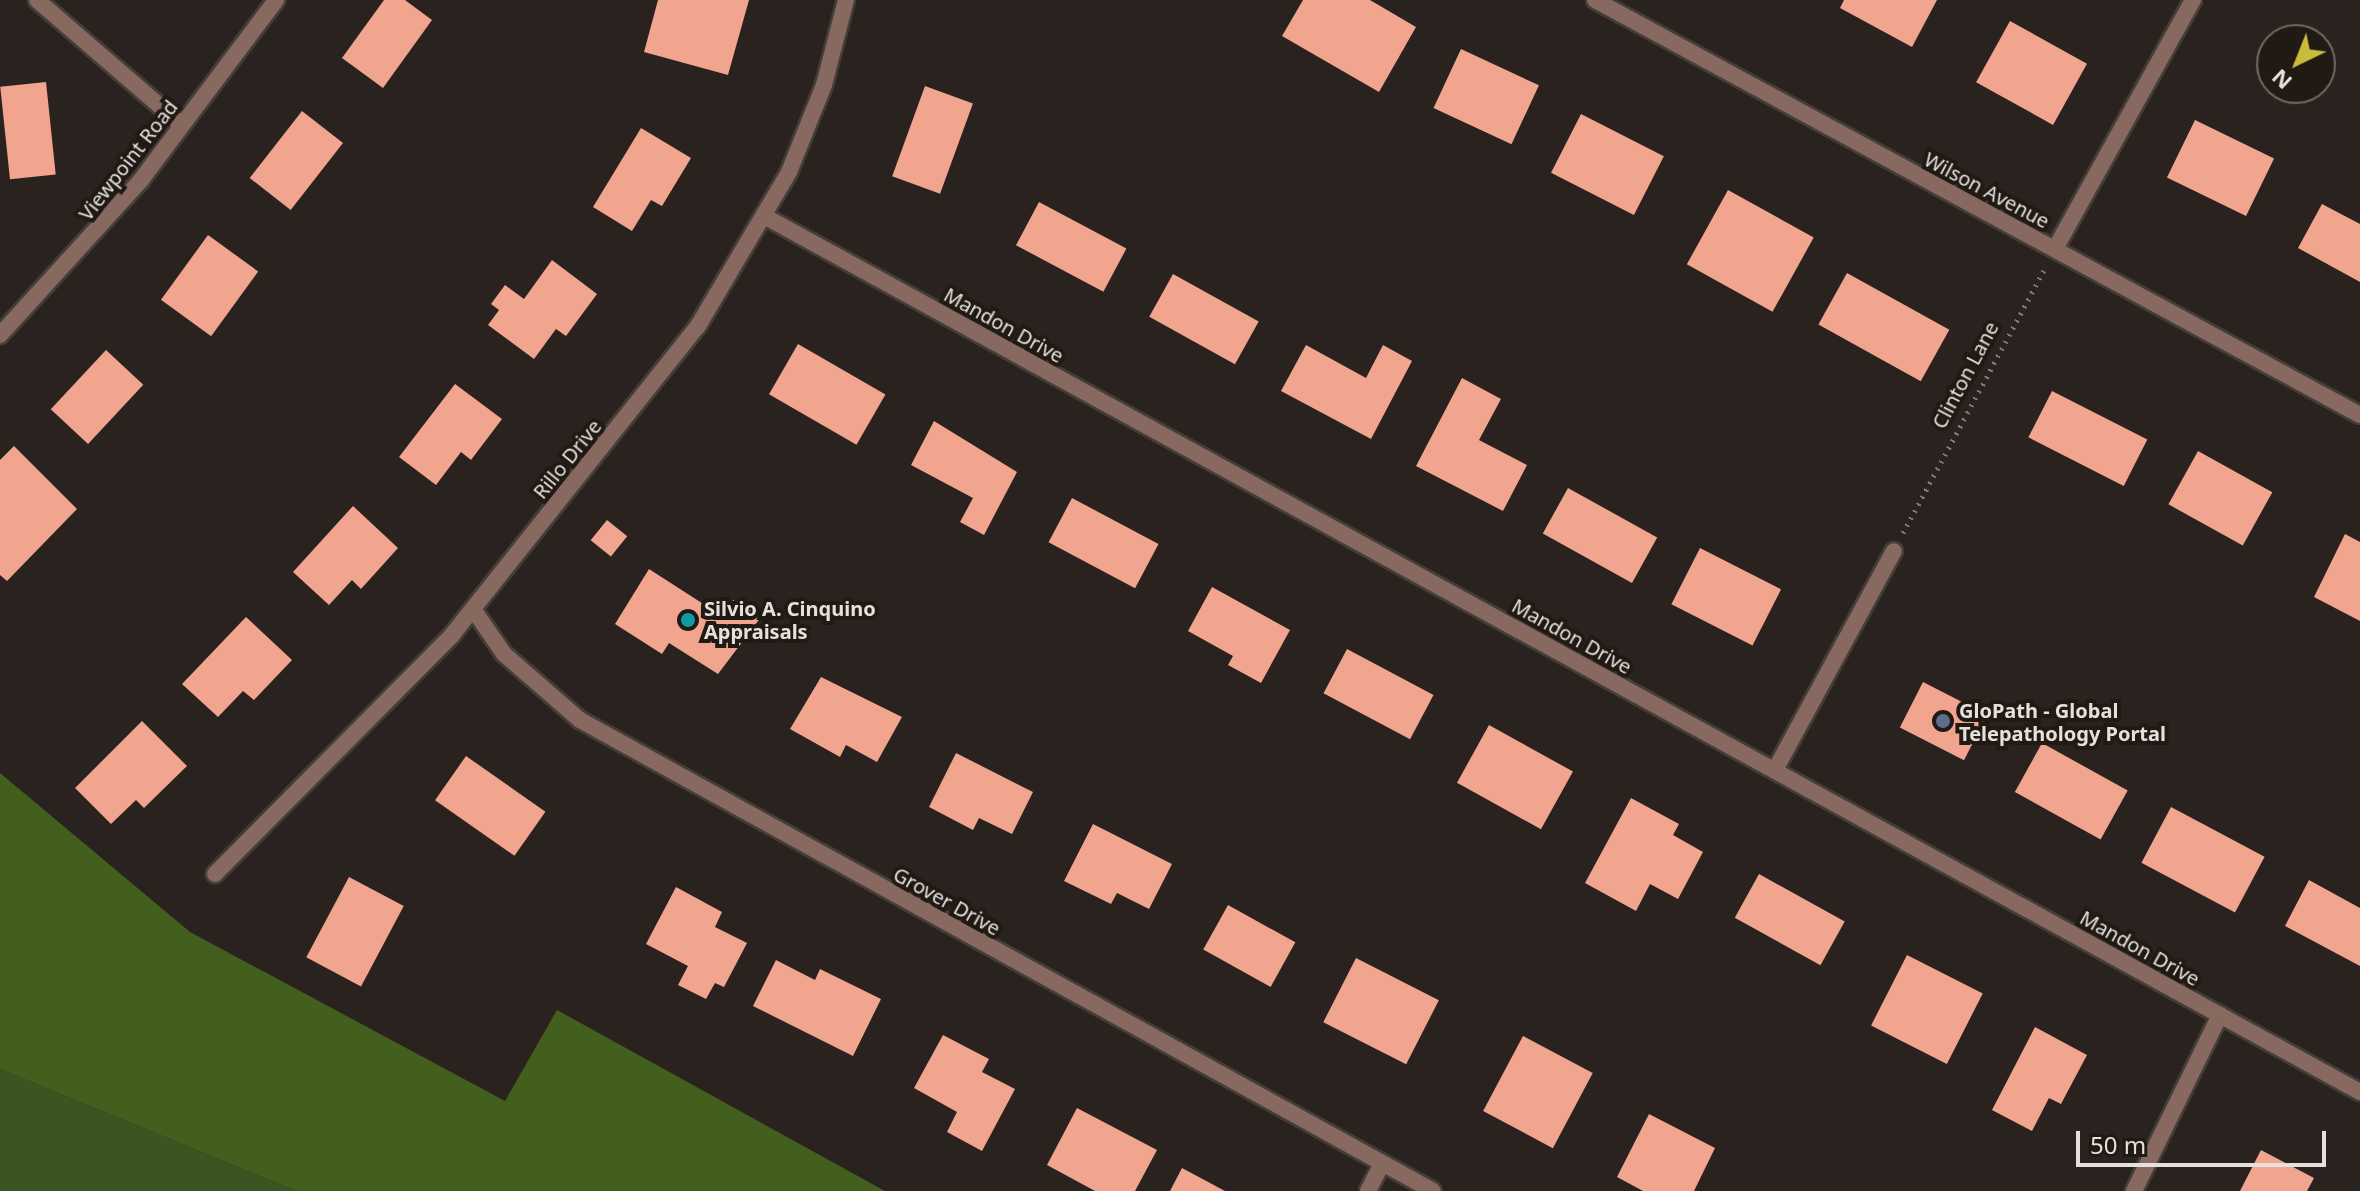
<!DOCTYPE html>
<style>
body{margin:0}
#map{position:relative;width:2360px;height:1191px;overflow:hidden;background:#2a221e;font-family:"Noto Sans",sans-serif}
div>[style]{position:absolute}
.green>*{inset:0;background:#3c5421}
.forest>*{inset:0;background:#425f1e}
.building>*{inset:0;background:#f1a48e;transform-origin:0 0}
.path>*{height:5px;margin-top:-2.5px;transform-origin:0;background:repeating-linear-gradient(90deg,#7f7975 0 2px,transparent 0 8px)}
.roads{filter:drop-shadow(2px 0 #443d39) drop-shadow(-2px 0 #443d39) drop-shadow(0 2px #443d39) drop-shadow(0 -2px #443d39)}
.minor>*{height:16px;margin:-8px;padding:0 8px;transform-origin:8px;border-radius:8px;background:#88695f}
.dots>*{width:22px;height:22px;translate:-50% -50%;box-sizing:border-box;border:4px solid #201914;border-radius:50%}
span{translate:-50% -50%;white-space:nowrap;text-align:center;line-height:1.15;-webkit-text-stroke:8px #201914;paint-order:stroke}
.street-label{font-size:20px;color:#e5e0dd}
.poi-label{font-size:20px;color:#e5e0dd;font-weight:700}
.left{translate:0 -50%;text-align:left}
.north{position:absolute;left:2256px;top:24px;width:80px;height:80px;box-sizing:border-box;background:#201914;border:2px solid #6f6964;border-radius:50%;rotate:223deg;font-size:22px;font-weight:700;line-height:32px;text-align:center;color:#e5e0dd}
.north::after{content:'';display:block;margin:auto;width:28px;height:36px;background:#c9bb3b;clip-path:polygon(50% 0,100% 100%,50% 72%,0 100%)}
.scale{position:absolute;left:2076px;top:1131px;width:250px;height:36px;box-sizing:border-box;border:4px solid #e5e0dd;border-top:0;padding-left:10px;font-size:24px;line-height:28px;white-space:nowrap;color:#e5e0dd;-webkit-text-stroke:6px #201914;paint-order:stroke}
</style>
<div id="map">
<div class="green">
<i style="clip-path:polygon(0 1069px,296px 1191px,0 1191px)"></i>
</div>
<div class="forest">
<i style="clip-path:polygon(0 773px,190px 932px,505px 1101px,557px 1010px,885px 1191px,296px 1191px,0 1069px)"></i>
</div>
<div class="building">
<i style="clip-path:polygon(384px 0,405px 0,432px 20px,383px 88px,342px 58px)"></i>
<i style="clip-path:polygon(658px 0,749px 0,728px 75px,644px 52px)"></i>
<i style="clip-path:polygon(1303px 0,1370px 0,1416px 27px,1379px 92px,1282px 36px)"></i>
<i style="clip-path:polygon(1844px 0,1937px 0,1912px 47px,1840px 8px)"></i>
<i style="left:2010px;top:21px;width:88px;height:70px;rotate:29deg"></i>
<i style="left:1461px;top:49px;width:86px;height:65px;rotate:25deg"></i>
<i style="left:46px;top:82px;width:93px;height:46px;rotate:84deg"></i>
<i style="left:925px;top:86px;width:51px;height:96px;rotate:20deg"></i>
<i style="left:302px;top:111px;width:52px;height:85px;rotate:38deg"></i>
<i style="left:1581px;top:114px;width:93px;height:66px;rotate:27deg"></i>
<i style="left:2195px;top:120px;width:88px;height:64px;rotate:26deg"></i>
<i style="clip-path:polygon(641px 128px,691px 158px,662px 206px,651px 200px,632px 231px,593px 207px)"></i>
<i style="left:1728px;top:190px;width:98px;height:85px;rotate:29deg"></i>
<i style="left:1039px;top:202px;width:99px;height:49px;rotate:28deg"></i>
<i style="clip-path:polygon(2322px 204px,2360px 224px,2360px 282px,2298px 248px)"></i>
<i style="left:208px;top:235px;width:62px;height:80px;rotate:36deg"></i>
<i style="clip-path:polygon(552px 260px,597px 294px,566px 336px,556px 329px,534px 359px,488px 325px,499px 310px,491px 304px,505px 285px,524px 299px)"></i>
<i style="left:1847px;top:273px;width:117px;height:59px;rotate:29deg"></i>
<i style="left:1173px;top:274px;width:98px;height:49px;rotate:29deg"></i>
<i style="left:798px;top:344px;width:101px;height:58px;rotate:30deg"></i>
<i style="clip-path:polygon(1306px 345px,1366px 378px,1383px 345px,1412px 361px,1371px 439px,1281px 391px)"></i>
<i style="left:106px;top:350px;width:51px;height:81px;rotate:43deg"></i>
<i style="clip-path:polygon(1462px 378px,1501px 399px,1479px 440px,1527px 465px,1503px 511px,1416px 466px)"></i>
<i style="clip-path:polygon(455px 384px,502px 419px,471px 460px,461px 452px,436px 485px,399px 457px)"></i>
<i style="left:2052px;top:391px;width:107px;height:52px;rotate:27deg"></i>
<i style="clip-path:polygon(934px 421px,1017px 472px,984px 535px,960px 522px,973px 498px,911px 465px)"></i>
<i style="clip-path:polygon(14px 446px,77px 509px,7px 581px,0 575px,0 460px)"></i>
<i style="left:2198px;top:451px;width:85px;height:61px;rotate:29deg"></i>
<i style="left:1568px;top:488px;width:102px;height:52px;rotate:29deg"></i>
<i style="left:1072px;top:498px;width:98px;height:50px;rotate:28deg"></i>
<i style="clip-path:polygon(353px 506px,398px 548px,361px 589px,352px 580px,329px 605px,293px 572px)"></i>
<i style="left:607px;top:520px;width:26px;height:26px;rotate:39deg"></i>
<i style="clip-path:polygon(2345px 534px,2360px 542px,2360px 621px,2314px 597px)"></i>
<i style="left:1700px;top:548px;width:91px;height:63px;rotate:27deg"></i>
<i style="clip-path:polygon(649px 569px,722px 616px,733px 600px,761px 617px,718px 674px,669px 643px,662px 654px,615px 624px)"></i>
<i style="clip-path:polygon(1212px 587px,1290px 630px,1261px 683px,1228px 665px,1233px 656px,1188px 631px)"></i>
<i style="clip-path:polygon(246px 617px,292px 660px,254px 700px,243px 691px,218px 717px,182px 684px)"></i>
<i style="left:1347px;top:649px;width:98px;height:50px;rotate:28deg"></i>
<i style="clip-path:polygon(821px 677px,902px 717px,877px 762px,846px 745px,840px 757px,790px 729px)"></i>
<i style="left:1923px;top:682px;width:72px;height:51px;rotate:27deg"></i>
<i style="clip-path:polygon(142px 721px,187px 766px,144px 808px,136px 800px,111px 824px,75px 788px)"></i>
<i style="left:1489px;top:725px;width:96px;height:66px;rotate:29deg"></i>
<i style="left:2042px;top:743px;width:98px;height:56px;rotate:29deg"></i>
<i style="clip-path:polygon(956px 753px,1033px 792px,1012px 834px,979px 818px,973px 830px,929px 807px)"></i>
<i style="left:466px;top:756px;width:97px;height:54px;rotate:35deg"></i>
<i style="clip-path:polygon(1631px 798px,1679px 824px,1673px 835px,1703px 852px,1678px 899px,1650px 884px,1636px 911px,1585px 883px)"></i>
<i style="left:2171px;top:807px;width:106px;height:63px;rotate:28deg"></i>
<i style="clip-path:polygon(1093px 824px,1172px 864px,1149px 909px,1117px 893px,1111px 904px,1064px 881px)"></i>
<i style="left:1759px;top:874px;width:98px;height:50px;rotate:29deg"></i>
<i style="left:349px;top:877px;width:62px;height:91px;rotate:28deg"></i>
<i style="clip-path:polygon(2309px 880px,2360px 908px,2360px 966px,2285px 926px)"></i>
<i style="clip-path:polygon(676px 887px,722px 912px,715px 927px,747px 943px,724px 987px,715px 983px,706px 999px,678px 985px,688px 966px,646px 944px)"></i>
<i style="left:1228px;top:905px;width:77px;height:51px;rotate:29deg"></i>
<i style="left:1907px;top:955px;width:85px;height:79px;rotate:27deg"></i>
<i style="left:1356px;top:958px;width:93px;height:72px;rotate:27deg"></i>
<i style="clip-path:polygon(776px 960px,815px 980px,820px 969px,881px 999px,853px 1056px,753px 1006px)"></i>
<i style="clip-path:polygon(2035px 1027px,2087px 1055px,2061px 1104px,2049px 1098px,2032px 1131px,1992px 1110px)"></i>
<i style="clip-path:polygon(943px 1035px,989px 1059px,982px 1072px,1015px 1089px,982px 1151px,947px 1132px,957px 1112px,914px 1088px)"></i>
<i style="left:1523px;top:1036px;width:79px;height:85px;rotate:28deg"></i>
<i style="clip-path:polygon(1077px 1108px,1157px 1150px,1135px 1191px,1095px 1191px,1047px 1165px)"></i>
<i style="clip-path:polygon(1649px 1114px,1715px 1148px,1694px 1191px,1643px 1191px,1617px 1177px)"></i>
<i style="clip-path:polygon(2261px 1150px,2314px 1178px,2307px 1191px,2240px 1191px)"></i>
<i style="clip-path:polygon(1182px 1168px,1225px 1191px,1170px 1191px)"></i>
</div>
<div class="path">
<i style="left:1903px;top:533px;width:298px;rotate:-61.8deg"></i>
</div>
<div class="roads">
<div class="minor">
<i style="left:37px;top:0;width:191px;rotate:40.8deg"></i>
<i style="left:1595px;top:0;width:870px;rotate:28.48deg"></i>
<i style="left:764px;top:216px;width:1821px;rotate:28.76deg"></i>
<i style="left:2055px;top:249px;width:285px;rotate:-61deg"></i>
<i style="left:0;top:335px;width:210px;rotate:-47.7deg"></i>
<i style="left:141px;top:180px;width:225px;rotate:-53.1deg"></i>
<i style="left:473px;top:609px;width:55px;rotate:55.4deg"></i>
<i style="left:504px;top:654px;width:101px;rotate:41deg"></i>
<i style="left:580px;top:720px;width:974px;rotate:28.91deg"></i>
<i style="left:1775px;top:770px;width:249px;rotate:-61.5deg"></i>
<i style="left:215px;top:874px;width:337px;rotate:-45.2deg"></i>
<i style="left:452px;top:635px;width:395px;rotate:-51.5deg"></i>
<i style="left:698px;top:326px;width:179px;rotate:-59.4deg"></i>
<i style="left:789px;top:172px;width:94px;rotate:-68.1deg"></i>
<i style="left:824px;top:85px;width:88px;rotate:-75.5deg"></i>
<i style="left:1368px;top:1191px;width:31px;rotate:-63deg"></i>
<i style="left:2134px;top:1191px;width:196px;rotate:-64deg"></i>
</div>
</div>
<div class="dots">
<i style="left:688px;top:620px;background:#0f9aa8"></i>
<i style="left:1943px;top:721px;background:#5c6f8a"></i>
</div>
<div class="street-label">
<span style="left:128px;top:160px;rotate:-52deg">Viewpoint Road</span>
<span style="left:1987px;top:190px;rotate:28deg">Wilson Avenue</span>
<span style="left:1004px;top:325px;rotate:29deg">Mandon Drive</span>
<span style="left:1965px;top:375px;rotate:-62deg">Clinton Lane</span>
<span style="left:567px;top:459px;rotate:-51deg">Rillo Drive</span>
<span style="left:1572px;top:636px;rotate:29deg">Mandon Drive</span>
<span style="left:947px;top:901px;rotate:29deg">Grover Drive</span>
<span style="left:2140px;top:948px;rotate:29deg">Mandon Drive</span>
</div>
<div class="poi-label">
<span class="left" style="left:704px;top:620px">Silvio A. Cinquino<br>Appraisals</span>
<span class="left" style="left:1959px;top:722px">GloPath - Global<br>Telepathology Portal</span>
</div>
<div class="north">N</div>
<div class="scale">50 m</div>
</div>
